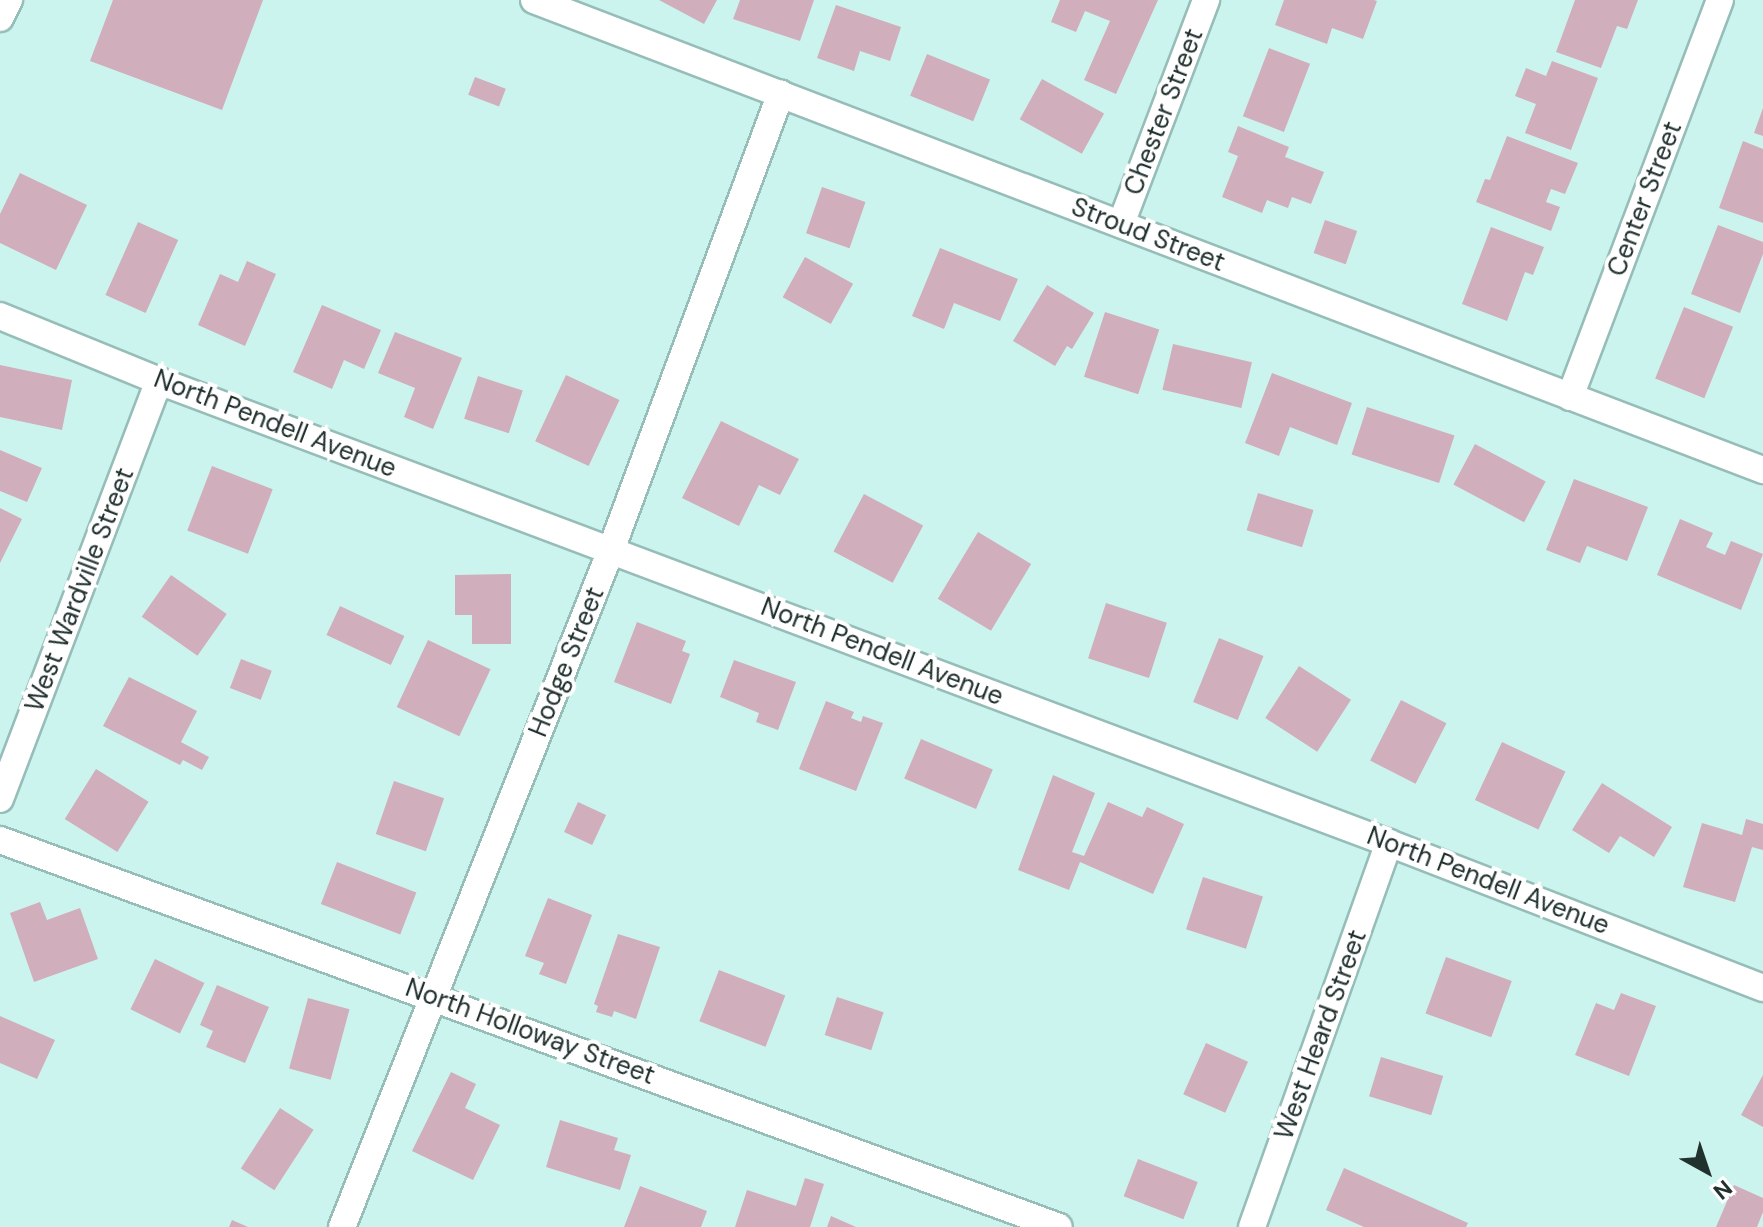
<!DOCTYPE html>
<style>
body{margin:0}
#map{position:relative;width:1763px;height:1227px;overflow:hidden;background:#ccf4ee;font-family:"DM Sans",sans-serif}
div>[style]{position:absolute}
.building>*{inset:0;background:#d0aebc;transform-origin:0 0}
.roads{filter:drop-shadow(2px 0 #96bdb8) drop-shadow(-2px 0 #96bdb8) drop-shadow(0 2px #96bdb8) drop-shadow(0 -2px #96bdb8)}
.minor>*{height:26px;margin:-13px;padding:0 13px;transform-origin:13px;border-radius:13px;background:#fff}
span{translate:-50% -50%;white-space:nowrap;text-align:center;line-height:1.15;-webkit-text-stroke:8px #fff;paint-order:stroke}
.street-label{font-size:26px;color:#21312e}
.north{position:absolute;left:1667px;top:1131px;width:80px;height:80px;-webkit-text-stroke:6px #fff;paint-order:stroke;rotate:140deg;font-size:22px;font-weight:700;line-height:32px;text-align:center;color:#21312e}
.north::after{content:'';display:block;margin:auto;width:28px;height:36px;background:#21312e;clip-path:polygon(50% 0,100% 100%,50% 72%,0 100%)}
</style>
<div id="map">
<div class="building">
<i style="clip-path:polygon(113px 0,263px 0,222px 110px,90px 61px)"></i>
<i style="clip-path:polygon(659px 0,717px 0,704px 24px)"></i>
<i style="clip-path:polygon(740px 0,814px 0,800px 41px,733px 19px)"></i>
<i style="clip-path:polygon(1060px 0,1158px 0,1116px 94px,1084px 80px,1110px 21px,1085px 11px,1076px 32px,1051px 22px)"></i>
<i style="clip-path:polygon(1284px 0,1374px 0,1377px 1px,1363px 39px,1332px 28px,1327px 44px,1275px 25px)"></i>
<i style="clip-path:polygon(1575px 0,1638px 0,1627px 29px,1617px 26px,1601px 68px,1556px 52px)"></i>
<i style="clip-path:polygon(836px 5px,901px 27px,890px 61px,860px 51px,854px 71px,817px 58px)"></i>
<i style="left:1269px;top:48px;width:44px;height:73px;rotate:21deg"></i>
<i style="left:927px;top:54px;width:68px;height:45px;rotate:22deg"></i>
<i style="clip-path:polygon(1552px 61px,1598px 78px,1571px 150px,1525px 133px,1536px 104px,1515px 96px,1526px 68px,1546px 76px)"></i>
<i style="left:475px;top:77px;width:33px;height:19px;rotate:21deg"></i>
<i style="left:1042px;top:79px;width:71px;height:46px;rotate:29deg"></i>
<i style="clip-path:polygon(1763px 108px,1763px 136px,1754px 133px)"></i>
<i style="clip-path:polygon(1238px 126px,1289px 147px,1285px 157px,1324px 172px,1311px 204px,1292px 197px,1288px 208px,1267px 200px,1262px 213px,1222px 197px,1238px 156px,1228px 152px)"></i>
<i style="clip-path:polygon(1507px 136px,1578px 163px,1565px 194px,1551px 189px,1546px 202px,1560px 207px,1551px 231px,1476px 202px,1485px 179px,1490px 180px)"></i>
<i style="clip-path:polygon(1743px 141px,1763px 149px,1763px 223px,1719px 208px)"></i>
<i style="clip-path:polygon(20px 173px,87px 205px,56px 270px,0 243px,0 214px)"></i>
<i style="left:822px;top:187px;width:46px;height:49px;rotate:19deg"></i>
<i style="left:1325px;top:220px;width:34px;height:35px;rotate:19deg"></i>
<i style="left:138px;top:222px;width:44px;height:80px;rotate:24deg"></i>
<i style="clip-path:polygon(1718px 225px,1763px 242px,1763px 254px,1740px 313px,1691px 294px)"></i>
<i style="clip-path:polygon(1491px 227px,1544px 247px,1533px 275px,1525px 272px,1507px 321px,1462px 304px)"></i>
<i style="clip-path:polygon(940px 248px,1018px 279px,1000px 321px,954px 303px,944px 329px,912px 316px)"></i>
<i style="left:805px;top:257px;width:55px;height:46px;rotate:29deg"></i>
<i style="clip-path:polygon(247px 261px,276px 274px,245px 346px,198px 325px,220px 274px,238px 282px)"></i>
<i style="clip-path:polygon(1047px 285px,1094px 313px,1072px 349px,1067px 346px,1055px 366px,1013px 341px)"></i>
<i style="clip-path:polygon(322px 305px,381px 330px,364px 369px,344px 360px,332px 389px,293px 372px)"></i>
<i style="left:1684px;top:307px;width:53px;height:77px;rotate:22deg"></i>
<i style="left:1105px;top:312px;width:57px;height:68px;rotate:18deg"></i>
<i style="clip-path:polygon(395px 332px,462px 358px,433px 429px,404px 417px,415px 388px,378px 373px)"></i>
<i style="left:1173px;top:344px;width:81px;height:47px;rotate:13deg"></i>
<i style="clip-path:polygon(0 365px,72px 380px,62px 430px,0 417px)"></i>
<i style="clip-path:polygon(1272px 373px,1352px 403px,1337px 445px,1290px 427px,1279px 456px,1245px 443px)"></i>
<i style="left:566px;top:375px;width:59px;height:73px;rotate:25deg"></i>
<i style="left:478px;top:376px;width:47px;height:45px;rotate:18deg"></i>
<i style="left:1367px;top:407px;width:92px;height:50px;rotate:18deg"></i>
<i style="clip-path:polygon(721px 421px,799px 459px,780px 495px,759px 485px,739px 526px,682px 498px)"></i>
<i style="left:1475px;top:444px;width:80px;height:46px;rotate:28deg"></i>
<i style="clip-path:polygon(0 450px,42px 468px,27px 502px,0 491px)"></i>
<i style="left:212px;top:466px;width:65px;height:69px;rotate:21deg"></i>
<i style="clip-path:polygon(1574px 479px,1648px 507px,1627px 561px,1587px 546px,1580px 563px,1546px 550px)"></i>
<i style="left:1258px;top:493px;width:58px;height:39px;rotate:17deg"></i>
<i style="left:864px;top:494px;width:67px;height:65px;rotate:28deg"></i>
<i style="clip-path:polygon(0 508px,22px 519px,0 563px)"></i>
<i style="clip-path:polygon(1680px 519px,1713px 533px,1706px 547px,1725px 555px,1731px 541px,1763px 554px,1741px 610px,1657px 575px)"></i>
<i style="left:978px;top:532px;width:62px;height:78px;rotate:31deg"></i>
<i style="clip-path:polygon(511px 574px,511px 644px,472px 644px,472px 615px,455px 615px,455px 575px)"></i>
<i style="left:171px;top:575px;width:68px;height:51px;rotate:35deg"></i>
<i style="left:1106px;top:603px;width:64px;height:58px;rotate:18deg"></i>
<i style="left:340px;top:606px;width:71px;height:32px;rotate:25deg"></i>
<i style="clip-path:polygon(637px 622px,686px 641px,682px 651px,690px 654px,671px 704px,614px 682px)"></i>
<i style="left:1219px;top:638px;width:48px;height:69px;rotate:22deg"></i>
<i style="left:428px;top:640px;width:69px;height:74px;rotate:25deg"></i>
<i style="left:241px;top:659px;width:33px;height:31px;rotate:21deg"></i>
<i style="clip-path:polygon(734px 660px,796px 682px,778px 730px,756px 722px,759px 713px,720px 697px)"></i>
<i style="left:1299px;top:666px;width:62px;height:62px;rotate:33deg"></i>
<i style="clip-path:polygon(129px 677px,197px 711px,181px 742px,209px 757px,202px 770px,183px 760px,180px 765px,103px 726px)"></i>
<i style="left:1401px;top:700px;width:51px;height:68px;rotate:27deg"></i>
<i style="clip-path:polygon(826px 701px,854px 712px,851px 718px,861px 722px,863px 716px,883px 723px,856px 791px,799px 769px)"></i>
<i style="left:921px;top:739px;width:78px;height:43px;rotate:23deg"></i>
<i style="left:1502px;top:742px;width:70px;height:64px;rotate:25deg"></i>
<i style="left:96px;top:769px;width:62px;height:59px;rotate:32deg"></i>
<i style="clip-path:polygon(1053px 775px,1095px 793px,1072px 852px,1084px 856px,1108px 802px,1142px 817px,1147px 807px,1184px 824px,1153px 894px,1080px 862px,1069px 890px,1018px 870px)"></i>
<i style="left:394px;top:781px;width:53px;height:56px;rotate:19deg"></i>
<i style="clip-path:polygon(1602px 783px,1672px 827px,1654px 857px,1620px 836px,1609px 853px,1572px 830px)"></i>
<i style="left:578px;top:802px;width:31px;height:33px;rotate:25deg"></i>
<i style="clip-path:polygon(1746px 819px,1763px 824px,1763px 850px,1752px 847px,1735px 902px,1683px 887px,1702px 823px,1742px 835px)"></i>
<i style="left:337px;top:862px;width:85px;height:45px;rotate:21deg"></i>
<i style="left:1203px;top:877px;width:63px;height:55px;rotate:18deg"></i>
<i style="clip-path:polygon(548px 898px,592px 915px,566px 984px,539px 974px,544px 963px,525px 956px)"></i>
<i style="clip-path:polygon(40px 902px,47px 920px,80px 908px,98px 959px,34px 982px,10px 913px)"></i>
<i style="clip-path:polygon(618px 934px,660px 947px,636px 1019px,614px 1011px,612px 1017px,596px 1012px,598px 1006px,594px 1004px)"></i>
<i style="left:1446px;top:957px;width:70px;height:60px;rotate:20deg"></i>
<i style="left:155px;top:959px;width:55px;height:56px;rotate:26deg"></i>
<i style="left:719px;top:970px;width:71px;height:55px;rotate:21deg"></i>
<i style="clip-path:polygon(217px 985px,269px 1007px,245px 1063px,206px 1047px,213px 1031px,200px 1025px)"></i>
<i style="clip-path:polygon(1621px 993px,1656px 1006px,1629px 1076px,1575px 1055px,1596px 1003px,1614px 1010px)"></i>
<i style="left:837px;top:997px;width:49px;height:40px;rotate:18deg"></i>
<i style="left:308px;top:998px;width:43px;height:73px;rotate:15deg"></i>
<i style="clip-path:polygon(0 1016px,55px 1040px,37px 1079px,0 1063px)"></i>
<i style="left:1206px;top:1043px;width:46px;height:56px;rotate:24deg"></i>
<i style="left:1381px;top:1057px;width:65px;height:41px;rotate:17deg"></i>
<i style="clip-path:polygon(451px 1072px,476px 1084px,465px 1108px,500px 1125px,473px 1180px,412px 1151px)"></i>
<i style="clip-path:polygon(1763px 1075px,1763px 1127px,1741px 1115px)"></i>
<i style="left:280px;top:1108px;width:40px;height:72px;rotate:33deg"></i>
<i style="clip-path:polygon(560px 1120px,618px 1138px,614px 1150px,631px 1155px,620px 1190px,546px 1167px)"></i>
<i style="left:1138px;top:1159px;width:64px;height:40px;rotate:21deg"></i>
<i style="clip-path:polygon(1344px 1168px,1468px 1223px,1466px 1227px,1364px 1227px,1326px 1210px)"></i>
<i style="clip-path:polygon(805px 1178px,824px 1184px,810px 1227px,735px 1227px,747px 1190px,796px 1206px)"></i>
<i style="clip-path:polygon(1734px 1185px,1763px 1198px,1763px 1212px,1757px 1227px,1716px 1227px)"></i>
<i style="clip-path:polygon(640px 1186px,707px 1211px,701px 1227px,624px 1227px)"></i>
<i style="clip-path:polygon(831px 1216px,856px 1227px,827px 1227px)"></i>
<i style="clip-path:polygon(232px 1220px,248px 1227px,229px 1227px)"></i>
</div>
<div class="roads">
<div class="minor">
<i style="left:534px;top:0;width:1316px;rotate:20.93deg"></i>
<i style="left:0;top:18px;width:20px;rotate:-63deg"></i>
<i style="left:1121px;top:224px;width:240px;rotate:-69.2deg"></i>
<i style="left:0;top:316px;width:172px;rotate:22.2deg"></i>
<i style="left:159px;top:381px;width:1314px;rotate:20.59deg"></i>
<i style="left:1389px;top:843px;width:401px;rotate:21.2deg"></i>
<i style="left:1570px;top:397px;width:424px;rotate:-69.3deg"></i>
<i style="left:0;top:799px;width:447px;rotate:-69.2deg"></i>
<i style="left:0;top:840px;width:1127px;rotate:20.07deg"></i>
<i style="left:342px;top:1227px;width:728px;rotate:-68.33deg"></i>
<i style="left:611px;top:550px;width:487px;rotate:-69.6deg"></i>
<i style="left:1252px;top:1227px;width:408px;rotate:-70.4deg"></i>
</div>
</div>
<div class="street-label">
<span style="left:1164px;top:112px;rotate:-69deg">Chester Street</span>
<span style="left:1645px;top:199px;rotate:-69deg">Center Street</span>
<span style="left:1148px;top:235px;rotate:21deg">Stroud Street</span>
<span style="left:275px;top:424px;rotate:21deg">North Pendell Avenue</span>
<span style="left:80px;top:590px;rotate:-69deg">West Wardville Street</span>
<span style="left:882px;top:652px;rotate:21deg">North Pendell Avenue</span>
<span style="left:567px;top:662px;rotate:-68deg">Hodge Street</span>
<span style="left:1488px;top:881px;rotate:21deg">North Pendell Avenue</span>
<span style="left:530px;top:1032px;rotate:20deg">North Holloway Street</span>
<span style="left:1321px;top:1035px;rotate:-70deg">West Heard Street</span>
</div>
<div class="north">N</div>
</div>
